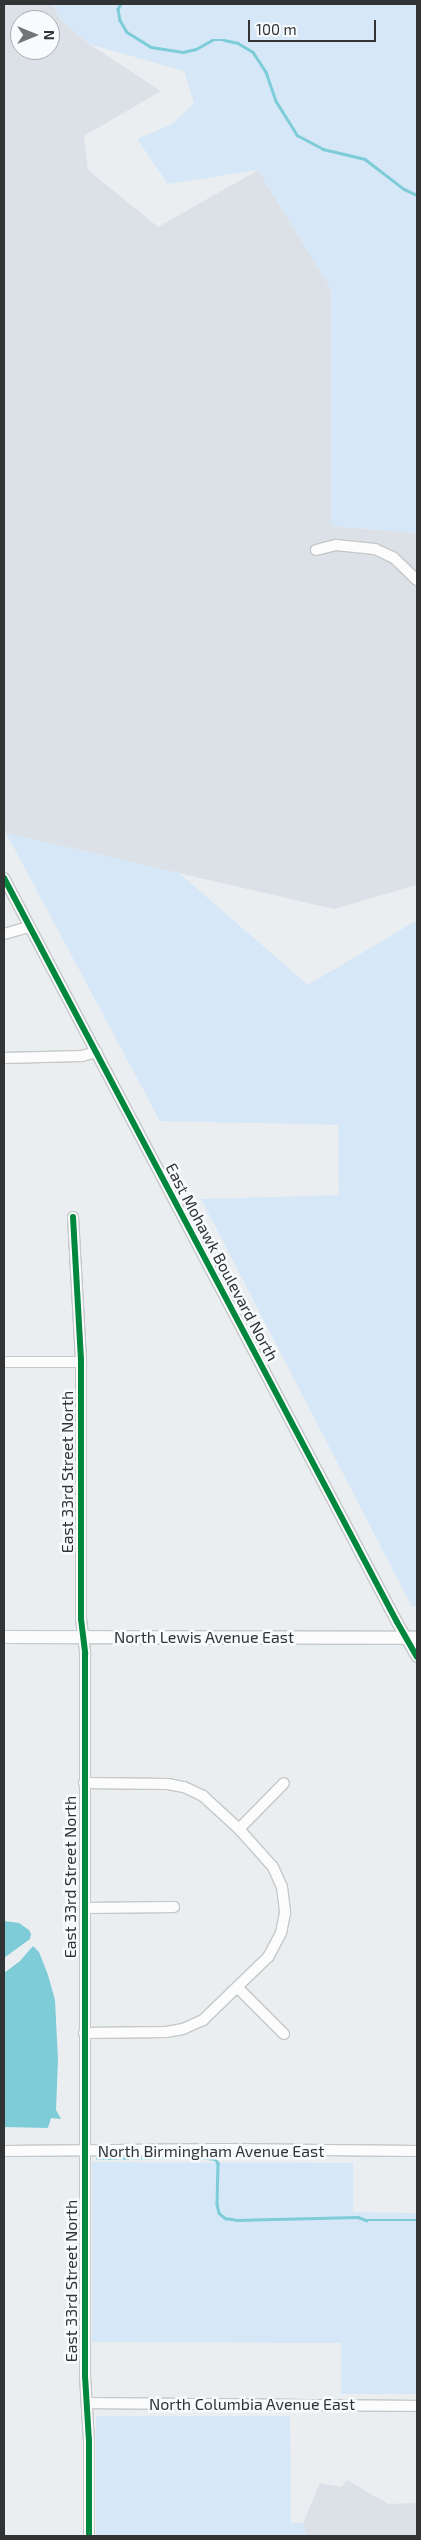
<!DOCTYPE html>
<style>
body{margin:0}
#map{position:relative;width:421px;height:2540px;overflow:hidden;background:#ebeef0;font-family:"Exo 2",sans-serif}
div>[style]{position:absolute}
.built>*{inset:0;background:#dbe1e7}
.green>*{inset:0;background:#d6e8f8}
.water>*{inset:0;background:#7dccd8}
.stream>*{height:2.5px;margin:-1.25px;padding:0 1.25px;transform-origin:1.25px;border-radius:1.25px;background:#7dccd8}
.roads{filter:drop-shadow(1px 0 #c5c8c9) drop-shadow(-1px 0 #c5c8c9) drop-shadow(0 1px #c5c8c9) drop-shadow(0 -1px #c5c8c9)}
.minor>*{height:10px;margin:-5px;padding:0 5px;transform-origin:5px;border-radius:5px;background:#fcfcfd}
.major>*{height:12px;margin:-6px;padding:0 6px;transform-origin:6px;border-radius:6px;background:#fcfcfd}
.cycleway>*{height:6px;margin:-3px;padding:0 3px;transform-origin:3px;border-radius:3px;background:#00873e}
span{translate:-50% -50%;white-space:nowrap;text-align:center;line-height:1.15;-webkit-text-stroke:5px #f8fbfe;paint-order:stroke}
.street-label{font-size:16px;color:#323334}
.frame{position:absolute;inset:0;border:5px solid #323334;pointer-events:none}
.north{position:absolute;left:10px;top:10px;width:50px;height:50px;box-sizing:border-box;background:#f8fbfe;border:1px solid #a9abad;border-radius:50%;rotate:90deg;font-size:14px;font-weight:700;line-height:20px;text-align:center;color:#323334}
.north::after{content:'';display:block;margin:auto;width:18px;height:22px;background:#737476;clip-path:polygon(50% 0,100% 100%,50% 72%,0 100%)}
.scale{position:absolute;left:248px;top:20px;width:128px;height:22px;box-sizing:border-box;border:2px solid #323334;border-top:0;padding-left:6px;font-size:15px;line-height:18px;white-space:nowrap;color:#323334;-webkit-text-stroke:4px #f8fbfe;paint-order:stroke}
</style>
<div id="map">
<div class="built">
<i style="clip-path:polygon(evenodd,4px 4px,53px 4px,61px 20px,89px 44px,161px 91px,84px 136px,88px 170px,158px 227px,258px 170px,331px 289px,331px 526px,417px 533px,417px 885px,334px 909px,6px 833px,4px 828px,4px 4px,20px 20px,50px 20px,50px 50px,20px 50px,20px 20px)"></i>
<i style="clip-path:polygon(347px 2480px,388px 2504px,417px 2503px,417px 2536px,307px 2536px,303px 2523px,320px 2483px,341px 2487px)"></i>
</div>
<div class="green">
<i style="clip-path:polygon(53px 4px,417px 4px,417px 533px,331px 526px,331px 289px,258px 170px,168px 184px,137px 139px,172px 124px,194px 103px,184px 71px,89px 44px,61px 20px)"></i>
<i style="clip-path:polygon(6px 833px,179px 873px,308px 985px,417px 920px,417px 1607px,412px 1607px,201px 1199px,339px 1195px,338px 1125px,160px 1121px)"></i>
<i style="clip-path:polygon(92px 2162px,353px 2163px,353px 2212px,417px 2213px,417px 2394px,341px 2394px,341px 2343px,92px 2342px)"></i>
<i style="clip-path:polygon(96px 2416px,290px 2416px,291px 2523px,303px 2523px,307px 2536px,96px 2536px)"></i>
</div>
<div class="water">
<i style="clip-path:polygon(4px 1921px,19px 1923px,29px 1930px,31px 1934px,30px 1939px,4px 1958px)"></i>
<i style="clip-path:polygon(33px 1946px,39px 1952px,48px 1975px,55px 2000px,58px 2060px,56px 2110px,61px 2119px,51px 2118px,48px 2128px,4px 2127px,4px 1973px,20px 1961px)"></i>
</div>
<div class="stream">
<i style="left:121px;top:4px;width:6px;rotate:121deg"></i>
<i style="left:118px;top:9px;width:11px;rotate:80deg"></i>
<i style="left:120px;top:20px;width:14px;rotate:60deg"></i>
<i style="left:127px;top:32px;width:28px;rotate:32deg"></i>
<i style="left:151px;top:47px;width:32px;rotate:9deg"></i>
<i style="left:183px;top:52px;width:13px;rotate:-13deg"></i>
<i style="left:196px;top:49px;width:18px;rotate:-29deg"></i>
<i style="left:212px;top:40px;width:12px"></i>
<i style="left:224px;top:40px;width:14px;rotate:12deg"></i>
<i style="left:238px;top:43px;width:17px;rotate:31deg"></i>
<i style="left:253px;top:52px;width:24px;rotate:57deg"></i>
<i style="left:266px;top:72px;width:31px;rotate:71deg"></i>
<i style="left:276px;top:101px;width:40px;rotate:58deg"></i>
<i style="left:297px;top:135px;width:30px;rotate:28deg"></i>
<i style="left:323px;top:149px;width:43px;rotate:13.4deg"></i>
<i style="left:365px;top:159px;width:49px;rotate:37.6deg"></i>
<i style="left:404px;top:189px;width:14px;rotate:25deg"></i>
<i style="left:97px;top:2158px;width:101px;rotate:-0.6deg"></i>
<i style="left:198px;top:2157px;width:17px;rotate:7deg"></i>
<i style="left:215px;top:2159px;width:5px;rotate:53deg"></i>
<i style="left:218px;top:2163px;width:41px;rotate:91.4deg"></i>
<i style="left:217px;top:2204px;width:9px;rotate:77deg"></i>
<i style="left:219px;top:2213px;width:8px;rotate:40deg"></i>
<i style="left:225px;top:2218px;width:12px;rotate:9deg"></i>
<i style="left:237px;top:2220px;width:121px;rotate:-1.4deg"></i>
<i style="left:358px;top:2217px;width:9px;rotate:21deg"></i>
<i style="left:366px;top:2220px;width:51px"></i>
</div>
<div class="roads">
<div class="minor">
<i style="left:316px;top:550px;width:21px;rotate:-14deg"></i>
<i style="left:336px;top:545px;width:39px;rotate:6deg"></i>
<i style="left:375px;top:549px;width:21px;rotate:25deg"></i>
<i style="left:394px;top:558px;width:32px;rotate:44deg"></i>
<i style="left:4px;top:878px;width:841px;rotate:62.16deg"></i>
<i style="left:397px;top:1622px;width:40px;rotate:60.3deg"></i>
<i style="left:4px;top:934px;width:26px;rotate:-16deg"></i>
<i style="left:4px;top:1058px;width:78px;rotate:-1.5deg"></i>
<i style="left:82px;top:1056px;width:15px;rotate:-16deg"></i>
<i style="left:73px;top:1217px;width:145px;rotate:86.8deg"></i>
<i style="left:81px;top:1362px;width:257px;rotate:90deg"></i>
<i style="left:81px;top:1619px;width:35px;rotate:83deg"></i>
<i style="left:85px;top:1654px;width:722px;rotate:90deg"></i>
<i style="left:85px;top:2376px;width:65px;rotate:86.5deg"></i>
<i style="left:89px;top:2441px;width:95px;rotate:90deg"></i>
<i style="left:4px;top:1362px;width:77px"></i>
<i style="left:84px;top:1783px;width:84px;rotate:0.7deg"></i>
<i style="left:168px;top:1784px;width:16px;rotate:11deg"></i>
<i style="left:184px;top:1787px;width:21px;rotate:25deg"></i>
<i style="left:203px;top:1796px;width:49px;rotate:42.5deg"></i>
<i style="left:239px;top:1829px;width:51px;rotate:48.2deg"></i>
<i style="left:273px;top:1867px;width:22px;rotate:66deg"></i>
<i style="left:282px;top:1887px;width:26px;rotate:83deg"></i>
<i style="left:285px;top:1913px;width:20px;rotate:101deg"></i>
<i style="left:281px;top:1933px;width:27px;rotate:118deg"></i>
<i style="left:268px;top:1957px;width:91px;rotate:135.9deg"></i>
<i style="left:203px;top:2020px;width:22px;rotate:156deg"></i>
<i style="left:183px;top:2029px;width:17px;rotate:170deg"></i>
<i style="left:166px;top:2032px;width:82px;rotate:179.3deg"></i>
<i style="left:239px;top:1829px;width:64px;rotate:-45.6deg"></i>
<i style="left:85px;top:1908px;width:89px;rotate:-0.6deg"></i>
<i style="left:238px;top:1988px;width:65px;rotate:45deg"></i>
<i style="left:4px;top:2151px;width:222px;rotate:-0.5deg"></i>
<i style="left:226px;top:2149px;width:191px;rotate:0.6deg"></i>
<i style="left:87px;top:2403px;width:330px;rotate:0.5deg"></i>
</div>
<div class="major">
<i style="left:4px;top:1637px;width:413px;rotate:0.1deg"></i>
</div>
</div>
<div class="cycleway">
<i style="left:4px;top:878px;width:841px;rotate:62.16deg"></i>
<i style="left:397px;top:1622px;width:40px;rotate:60.3deg"></i>
<i style="left:73px;top:1217px;width:145px;rotate:86.8deg"></i>
<i style="left:81px;top:1362px;width:257px;rotate:90deg"></i>
<i style="left:81px;top:1619px;width:35px;rotate:83deg"></i>
<i style="left:85px;top:1654px;width:722px;rotate:90deg"></i>
<i style="left:85px;top:2376px;width:65px;rotate:86.5deg"></i>
<i style="left:89px;top:2441px;width:95px;rotate:90deg"></i>
</div>
<div class="street-label">
<span style="left:222px;top:1262px;rotate:62deg">East Mohawk Boulevard North</span>
<span style="left:67px;top:1472px;rotate:-90deg">East 33rd Street North</span>
<span style="left:204px;top:1637px">North Lewis Avenue East</span>
<span style="left:70px;top:1877px;rotate:-90deg">East 33rd Street North</span>
<span style="left:211px;top:2151px">North Birmingham Avenue East</span>
<span style="left:71px;top:2281px;rotate:-90deg">East 33rd Street North</span>
<span style="left:252px;top:2404px">North Columbia Avenue East</span>
</div>
<div class="frame"></div>
<div class="north">N</div>
<div class="scale">100 m</div>
</div>
